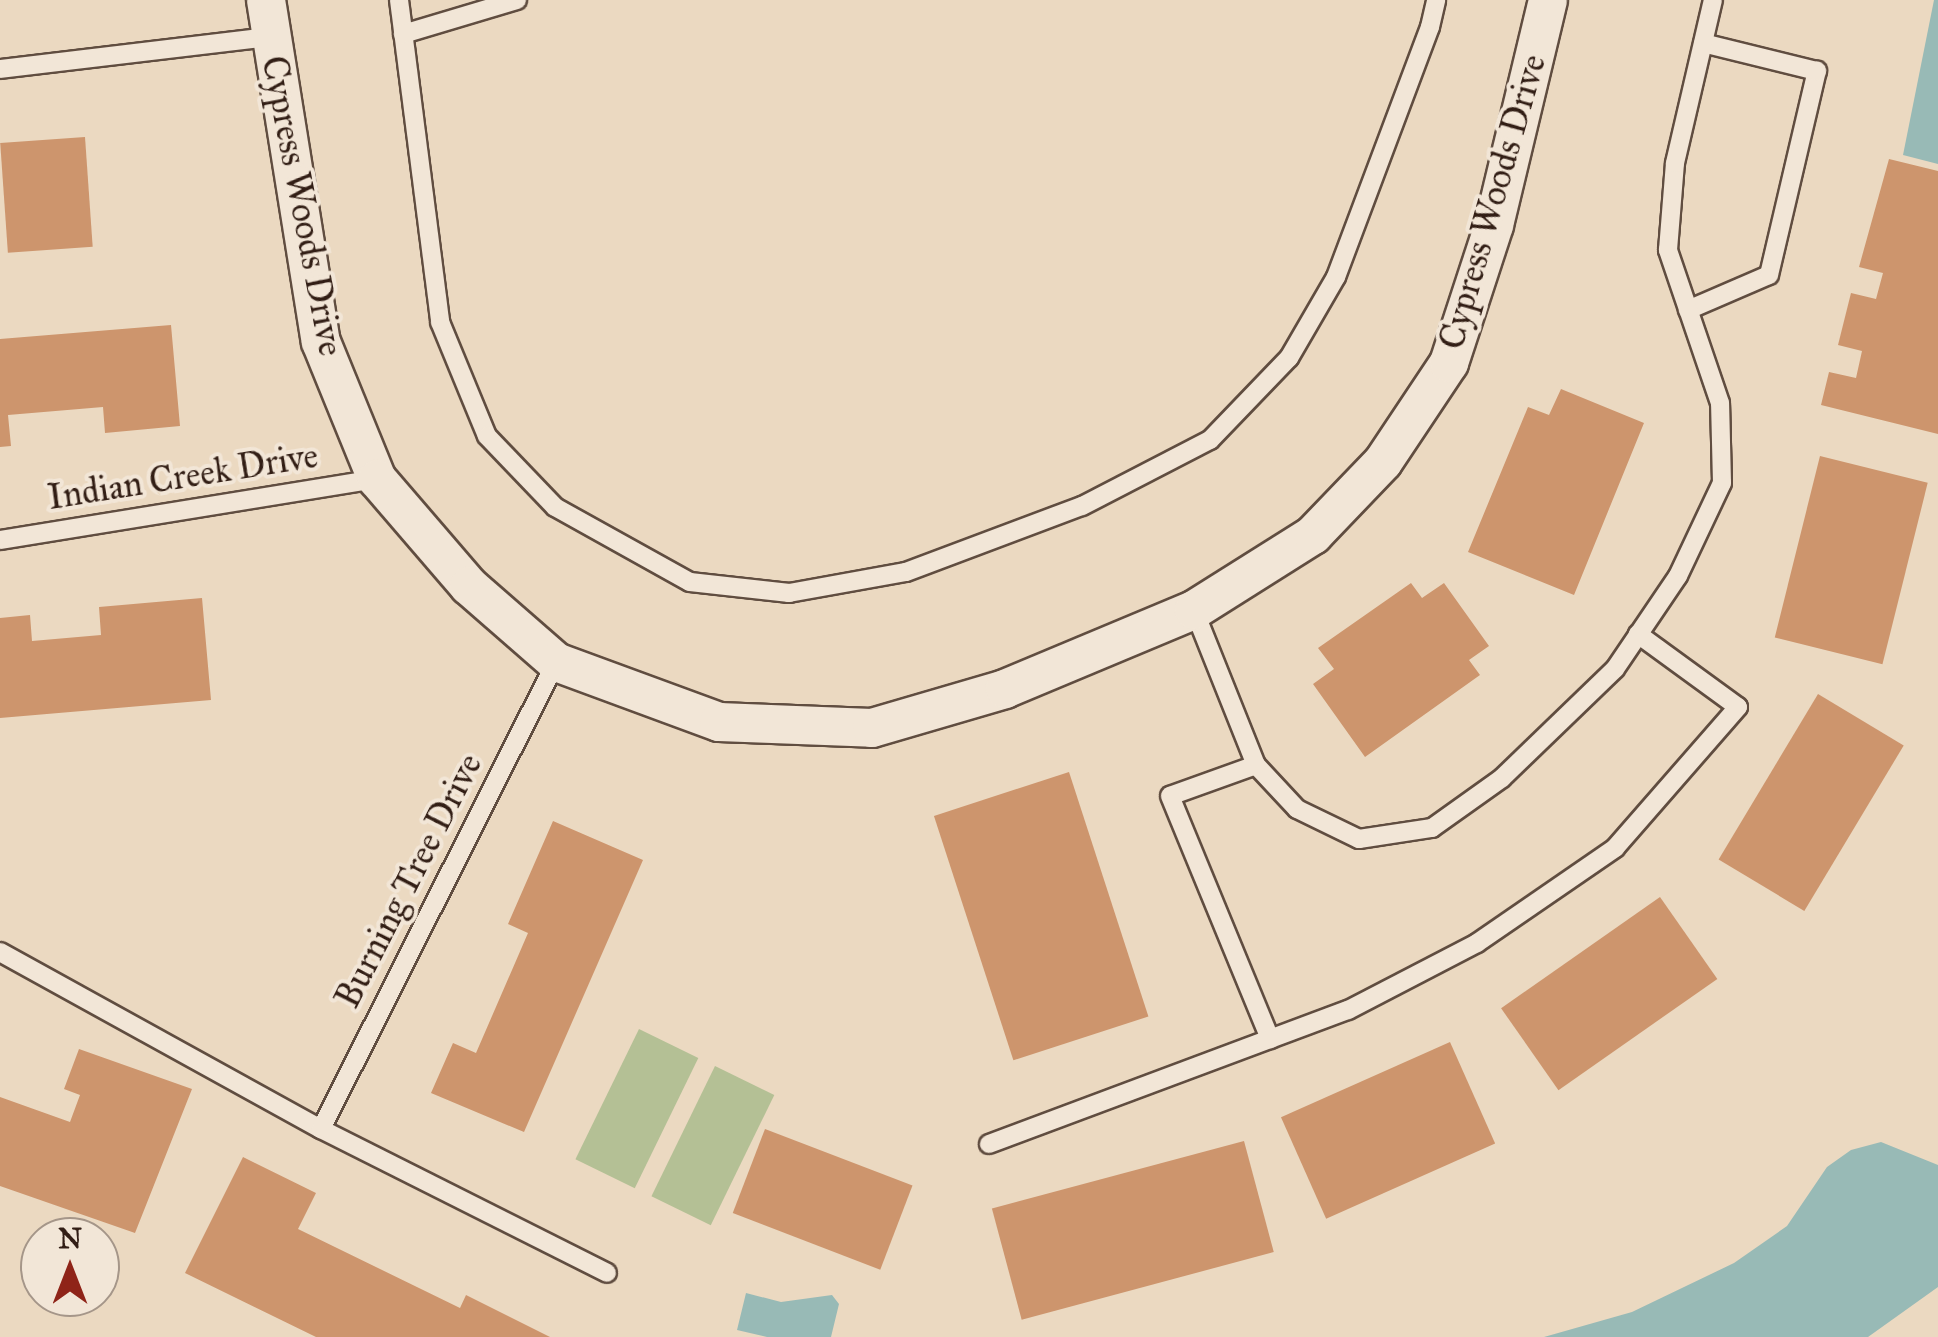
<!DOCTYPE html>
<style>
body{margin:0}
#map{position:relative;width:1938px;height:1337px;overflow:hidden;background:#ebd9c1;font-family:"IM FELL Great Primer",serif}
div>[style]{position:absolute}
.green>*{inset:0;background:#b4c095;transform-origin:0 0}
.water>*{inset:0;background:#98bab6}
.building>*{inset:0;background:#cd956d;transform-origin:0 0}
.roads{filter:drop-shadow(2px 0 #604d40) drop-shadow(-2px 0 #604d40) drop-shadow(0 2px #604d40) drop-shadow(0 -2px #604d40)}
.lane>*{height:18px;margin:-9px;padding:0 9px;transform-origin:9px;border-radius:9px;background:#f2e6d7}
.street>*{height:38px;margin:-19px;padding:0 19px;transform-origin:19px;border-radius:19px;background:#f2e6d7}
span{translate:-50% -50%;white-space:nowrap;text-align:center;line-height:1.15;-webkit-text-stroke:8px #f2e6d7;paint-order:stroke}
.street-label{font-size:35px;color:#321e15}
.north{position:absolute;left:20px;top:1217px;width:100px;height:100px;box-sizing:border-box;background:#f2e6d7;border:2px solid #a59689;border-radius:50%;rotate:0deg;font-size:28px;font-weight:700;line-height:40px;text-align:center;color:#321e15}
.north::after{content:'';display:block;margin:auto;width:35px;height:45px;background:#8f2418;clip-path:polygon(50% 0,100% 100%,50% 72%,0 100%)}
</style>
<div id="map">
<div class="green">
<i style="left:639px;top:1029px;width:66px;height:145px;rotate:26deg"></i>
<i style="left:715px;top:1066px;width:66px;height:145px;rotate:26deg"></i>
</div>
<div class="water">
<i style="clip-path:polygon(1934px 0,1938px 0,1938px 164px,1903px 155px)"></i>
<i style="clip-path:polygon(1881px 1142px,1938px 1165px,1938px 1287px,1868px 1337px,1544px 1337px,1632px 1312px,1734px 1263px,1787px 1226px,1827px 1167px,1851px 1150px)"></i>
<i style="clip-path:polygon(746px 1293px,781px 1302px,832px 1295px,839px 1304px,831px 1337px,767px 1337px,737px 1330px)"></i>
</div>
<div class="building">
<i style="left:85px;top:137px;width:110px;height:85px;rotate:86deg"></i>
<i style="clip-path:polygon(1889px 159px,1938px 171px,1938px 434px,1821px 405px,1829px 372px,1856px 378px,1862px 351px,1838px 345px,1851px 293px,1876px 299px,1883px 273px,1859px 267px)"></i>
<i style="clip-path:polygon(171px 325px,180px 426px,105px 433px,103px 407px,8px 415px,11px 446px,0 447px,0 339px)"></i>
<i style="clip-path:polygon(1561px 389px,1644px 423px,1574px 595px,1468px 552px,1528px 407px,1549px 415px)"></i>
<i style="left:1820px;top:456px;width:111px;height:187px;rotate:14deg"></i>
<i style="clip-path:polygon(1411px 583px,1422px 598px,1444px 583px,1489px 646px,1469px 660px,1480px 675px,1365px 757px,1313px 684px,1334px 669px,1318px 648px)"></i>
<i style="clip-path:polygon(202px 598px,211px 700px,0 718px,0 618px,30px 615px,32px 641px,101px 635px,99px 607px)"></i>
<i style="left:1818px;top:694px;width:100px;height:193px;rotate:31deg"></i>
<i style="left:1069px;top:772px;width:257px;height:142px;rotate:72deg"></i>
<i style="clip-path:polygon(553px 821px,643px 860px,524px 1132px,431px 1093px,453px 1043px,476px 1053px,528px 933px,508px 924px)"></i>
<i style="left:1660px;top:897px;width:100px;height:194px;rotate:55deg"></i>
<i style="left:1450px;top:1042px;width:111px;height:185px;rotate:66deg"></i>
<i style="clip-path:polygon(79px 1049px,192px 1089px,135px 1233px,0 1186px,0 1097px,70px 1122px,80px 1095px,64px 1089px)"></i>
<i style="left:765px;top:1129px;width:158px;height:90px;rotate:21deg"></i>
<i style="left:1244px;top:1141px;width:115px;height:261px;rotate:75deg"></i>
<i style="clip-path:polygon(243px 1157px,316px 1193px,298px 1229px,460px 1308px,466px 1295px,550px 1337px,316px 1337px,185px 1273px)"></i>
</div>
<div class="roads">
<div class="lane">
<i style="left:399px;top:0;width:325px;rotate:82.7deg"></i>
<i style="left:440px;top:322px;width:123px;rotate:67.6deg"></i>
<i style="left:487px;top:436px;width:98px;rotate:46.2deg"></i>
<i style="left:555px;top:507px;width:154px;rotate:29.1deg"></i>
<i style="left:690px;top:582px;width:100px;rotate:6.3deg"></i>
<i style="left:789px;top:593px;width:119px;rotate:-10.2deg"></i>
<i style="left:906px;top:572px;width:188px;rotate:-20.6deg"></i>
<i style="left:1082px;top:506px;width:144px;rotate:-27.3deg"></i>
<i style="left:1210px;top:440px;width:114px;rotate:-46.1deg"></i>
<i style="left:1289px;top:358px;width:94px;rotate:-59.9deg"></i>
<i style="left:1336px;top:277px;width:267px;rotate:-69.4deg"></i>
<i style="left:1430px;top:27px;width:28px;rotate:-77deg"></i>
<i style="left:403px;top:34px;width:119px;rotate:-16.6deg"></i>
<i style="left:0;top:69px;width:272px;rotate:-6.8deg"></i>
<i style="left:1688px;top:310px;width:88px;rotate:-23.4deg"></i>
<i style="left:1769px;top:275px;width:210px;rotate:-76.8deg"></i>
<i style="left:1817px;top:71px;width:117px;rotate:-166.2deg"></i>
<i style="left:0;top:540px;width:382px;rotate:-9.2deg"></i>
<i style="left:1194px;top:610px;width:167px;rotate:68.2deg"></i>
<i style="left:1256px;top:765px;width:60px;rotate:47deg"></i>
<i style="left:1297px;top:809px;width:69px;rotate:25.8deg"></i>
<i style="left:1359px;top:839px;width:74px;rotate:-8.6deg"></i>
<i style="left:1432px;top:828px;width:86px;rotate:-35.5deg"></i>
<i style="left:1502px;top:778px;width:157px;rotate:-44deg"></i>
<i style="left:1615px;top:669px;width:112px;rotate:-55.9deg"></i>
<i style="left:1678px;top:576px;width:103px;rotate:-64.7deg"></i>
<i style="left:1722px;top:483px;width:80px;rotate:-91.4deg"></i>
<i style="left:1720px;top:403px;width:162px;rotate:-108.8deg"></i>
<i style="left:1668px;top:250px;width:87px;rotate:-85.4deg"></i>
<i style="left:1675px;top:163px;width:167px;rotate:-76.9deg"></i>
<i style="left:1256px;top:765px;width:91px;rotate:160.2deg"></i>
<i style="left:1170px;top:796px;width:263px;rotate:67.6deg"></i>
<i style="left:0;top:952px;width:367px;rotate:28.9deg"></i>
<i style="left:321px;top:1129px;width:320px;rotate:26.7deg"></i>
<i style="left:321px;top:1129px;width:523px;rotate:-63.29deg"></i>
<i style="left:989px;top:1144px;width:383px;rotate:-20.5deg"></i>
<i style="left:1348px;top:1010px;width:145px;rotate:-27.4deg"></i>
<i style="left:1477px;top:943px;width:168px;rotate:-34.5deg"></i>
<i style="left:1615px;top:848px;width:187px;rotate:-48.9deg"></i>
<i style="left:1738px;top:707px;width:124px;rotate:-143.9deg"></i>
</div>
<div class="street">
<i style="left:266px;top:0;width:346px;rotate:80.9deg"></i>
<i style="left:321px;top:342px;width:148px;rotate:67.8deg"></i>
<i style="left:377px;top:479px;width:141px;rotate:49.3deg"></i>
<i style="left:469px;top:586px;width:116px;rotate:41.1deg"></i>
<i style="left:556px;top:662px;width:174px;rotate:20.2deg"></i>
<i style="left:719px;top:722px;width:153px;rotate:2.2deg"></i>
<i style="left:872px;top:728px;width:139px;rotate:-16.3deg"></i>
<i style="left:1005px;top:689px;width:205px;rotate:-22.7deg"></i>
<i style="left:1194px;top:610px;width:141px;rotate:-32.2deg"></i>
<i style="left:1313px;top:535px;width:101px;rotate:-46.2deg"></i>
<i style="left:1383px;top:462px;width:119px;rotate:-56.3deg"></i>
<i style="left:1449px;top:363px;width:145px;rotate:-71.9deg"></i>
<i style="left:1494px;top:225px;width:231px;rotate:-76.5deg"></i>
</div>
</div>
<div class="street-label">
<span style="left:1493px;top:202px;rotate:-74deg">Cypress Woods Drive</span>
<span style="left:302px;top:206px;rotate:79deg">Cypress Woods Drive</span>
<span style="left:183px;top:477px;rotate:-9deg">Indian Creek Drive</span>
<span style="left:409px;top:881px;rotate:-63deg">Burning Tree Drive</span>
</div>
<div class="north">N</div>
</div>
